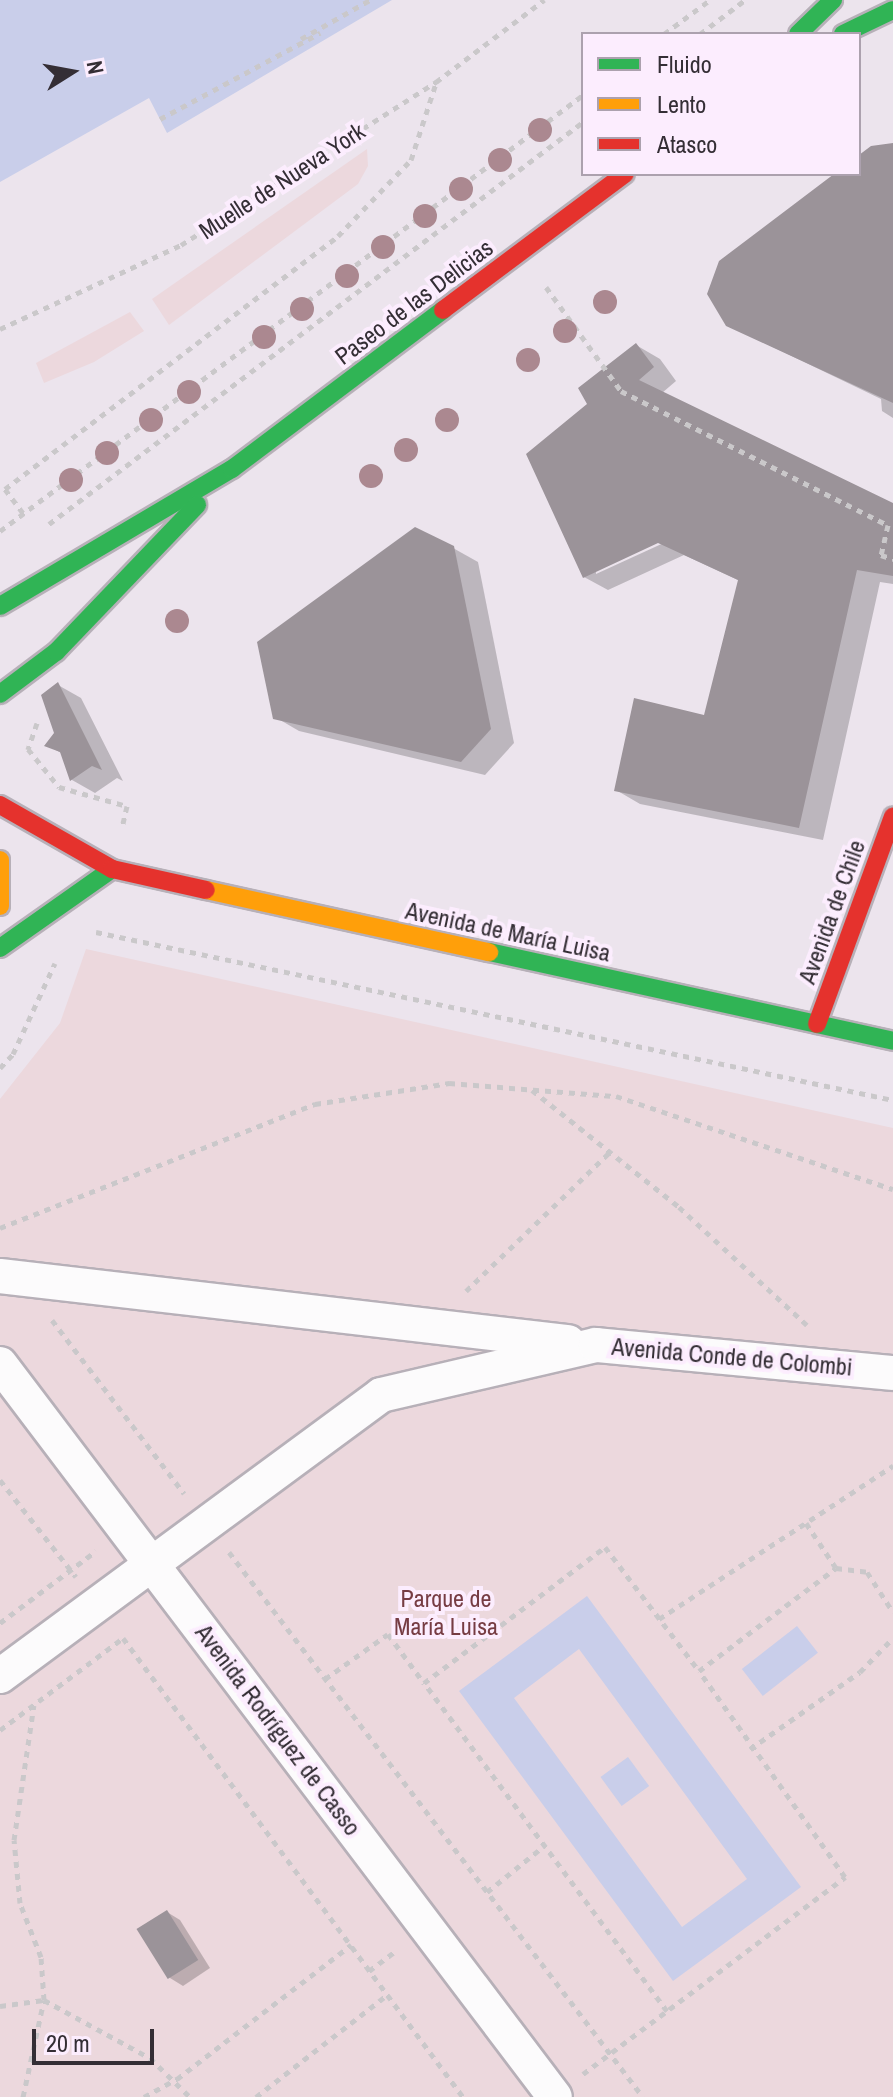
<!DOCTYPE html>
<meta charset="utf-8">
<style>
body{margin:0}
#map{position:relative;width:893px;height:2097px;overflow:hidden;background:#ece4ed;font-family:"Archivo Narrow",sans-serif}
div>[style]{position:absolute}
.green>*{inset:0;background:#ecd8dd}
.water>*{inset:0;background:#c9ceea;transform-origin:0 0}
.shadow>*{inset:0;background:#0003}
.building>*{inset:0;background:#9b9399;transform-origin:0 0}
.path>*{height:5px;margin-top:-2.5px;transform-origin:0;background:repeating-linear-gradient(90deg,#cac8ca 0 6px,transparent 0 12px)}
.roads{filter:drop-shadow(2px 0 #b7b0b8) drop-shadow(-2px 0 #b7b0b8) drop-shadow(0 2px #b7b0b8) drop-shadow(0 -2px #b7b0b8)}
.street>*{height:34px;margin:-17px;padding:0 17px;transform-origin:17px;border-radius:17px;background:#fcfbfc}
.fast>*{height:18px;margin:-9px;padding:0 9px;transform-origin:9px;border-radius:9px;background:#30b455}
.slow>*{height:18px;margin:-9px;padding:0 9px;transform-origin:9px;border-radius:9px;background:#ff9f0a}
.jam>*{height:18px;margin:-9px;padding:0 9px;transform-origin:9px;border-radius:9px;background:#e5322d}
.trees>*{width:24px;height:24px;margin:-12px;border-radius:50%;background:#ab8890}
span{translate:-50% -50%;white-space:nowrap;text-align:center;line-height:1.15;-webkit-text-stroke:8px #fcedfe;paint-order:stroke}
.street-label{font-size:24px;color:#342e35}
.park-label{font-size:24px;color:#763c43}
.legend{position:absolute;left:581px;top:32px;width:280px;height:144px;box-sizing:border-box;background:#fcedfe;border:2px solid #aca1ae;margin:0;padding:10px 14px;list-style:none;font-size:24px;color:#342e35}
.legend li{display:flex;align-items:center;gap:16px;height:40px}
.legend b{width:40px;border:2px solid #aca1ae}
.north{position:absolute;left:32px;top:32px;width:80px;height:80px;-webkit-text-stroke:6px #fcedfe;paint-order:stroke;rotate:79deg;font-size:22px;font-weight:700;line-height:32px;text-align:center;color:#342e35}
.north::after{content:'';display:block;margin:auto;width:28px;height:36px;background:#342e35;clip-path:polygon(50% 0,100% 100%,50% 72%,0 100%)}
.scale{position:absolute;left:32px;top:2029px;width:122px;height:36px;box-sizing:border-box;border:4px solid #342e35;border-top:0;padding-left:10px;font-size:24px;line-height:28px;white-space:nowrap;color:#342e35;-webkit-text-stroke:6px #fcedfe;paint-order:stroke}
</style>
<div id="map">
<div class="green">
<i style="clip-path:polygon(367px 149px,368px 166px,358px 184px,169px 325px,152px 299px)"></i>
<i style="clip-path:polygon(130px 312px,144px 331px,94px 362px,44px 383px,36px 363px)"></i>
<i style="clip-path:polygon(86px 949px,893px 1128px,893px 2097px,0 2097px,0 1099px,60px 1023px)"></i>
</div>
<div class="water">
<i style="clip-path:polygon(0 0,392px 0,167px 133px,149px 98px,0 182px)"></i>
<i style="clip-path:polygon(evenodd,587px 1596px,801px 1887px,673px 1981px,459px 1691px,587px 1596px,579px 1649px,747px 1879px,682px 1927px,514px 1698px,579px 1649px)"></i>
<i style="left:797px;top:1626px;width:34px;height:70px;rotate:52deg"></i>
<i style="left:628px;top:1757px;width:36px;height:34px;rotate:54deg"></i>
</div>
<div class="shadow">
<i style="clip-path:polygon(893px 145px,893px 418px,882px 411px,881px 399px,727px 325px,837px 174px,859px 174px,859px 158px)"></i>
<i style="clip-path:polygon(evenodd,636px 345px,660px 359px,676px 381px,662px 393px,893px 505px,893px 584px,880px 582px,823px 840px,640px 804px,616px 790px,705px 718px,740px 581px,684px 555px,608px 590px,584px 577px,590px 404px,636px 345px,667px 537px,668px 541px,596px 574px,596px 570px,667px 537px)"></i>
<i style="clip-path:polygon(453px 548px,478px 562px,514px 743px,485px 775px,299px 731px,275px 717px)"></i>
<i style="clip-path:polygon(58px 685px,81px 698px,123px 781px,117px 778px,95px 793px,72px 780px,63px 754px,47px 745px,56px 733px)"></i>
<i style="clip-path:polygon(167px 1912px,180px 1920px,210px 1968px,183px 1986px,170px 1978px,139px 1930px)"></i>
</div>
<div class="building">
<i style="clip-path:polygon(893px 143px,893px 403px,726px 326px,707px 294px,719px 261px,834px 174px,859px 174px,859px 155px,871px 146px)"></i>
<i style="clip-path:polygon(636px 343px,654px 367px,639px 380px,893px 503px,893px 576px,857px 570px,799px 828px,614px 791px,634px 698px,704px 715px,738px 580px,658px 543px,583px 578px,526px 454px,587px 404px,578px 388px)"></i>
<i style="clip-path:polygon(415px 527px,454px 546px,491px 729px,461px 762px,273px 719px,257px 642px)"></i>
<i style="clip-path:polygon(58px 682px,102px 770px,92px 766px,70px 781px,60px 752px,44px 746px,54px 733px,41px 695px)"></i>
<i style="left:167px;top:1910px;width:59px;height:36px;rotate:58deg"></i>
</div>
<div class="path">
<i style="left:664px;top:34px;width:57px;rotate:-36.5deg"></i>
<i style="left:700px;top:34px;width:56px;rotate:-37.1deg"></i>
<i style="left:301px;top:39px;width:79px;rotate:-29.5deg"></i>
<i style="left:160px;top:119px;width:182px;rotate:-28.3deg"></i>
<i style="left:546px;top:287px;width:128px;rotate:54.2deg"></i>
<i style="left:621px;top:391px;width:299px;rotate:26.7deg"></i>
<i style="left:888px;top:525px;width:31px;rotate:103deg"></i>
<i style="left:881px;top:555px;width:13px;rotate:18deg"></i>
<i style="left:0;top:329px;width:200px;rotate:-24.9deg"></i>
<i style="left:181px;top:245px;width:303px;rotate:-32.6deg"></i>
<i style="left:436px;top:82px;width:136px;rotate:-37.2deg"></i>
<i style="left:23px;top:513px;width:30px;rotate:-127deg"></i>
<i style="left:5px;top:489px;width:418px;rotate:-37.2deg"></i>
<i style="left:338px;top:236px;width:105px;rotate:-46.2deg"></i>
<i style="left:411px;top:160px;width:81px;rotate:-72deg"></i>
<i style="left:49px;top:524px;width:668px;rotate:-36.97deg"></i>
<i style="left:0;top:531px;width:728px;rotate:-36.79deg"></i>
<i style="left:37px;top:723px;width:28px;rotate:109deg"></i>
<i style="left:28px;top:749px;width:49px;rotate:50.8deg"></i>
<i style="left:59px;top:787px;width:71px;rotate:15.6deg"></i>
<i style="left:127px;top:806px;width:22px;rotate:103deg"></i>
<i style="left:96px;top:932px;width:815px;rotate:11.9deg"></i>
<i style="left:0;top:1068px;width:19px;rotate:-47deg"></i>
<i style="left:13px;top:1054px;width:100px;rotate:-65.2deg"></i>
<i style="left:532px;top:1090px;width:188px;rotate:38.5deg"></i>
<i style="left:679px;top:1207px;width:174px;rotate:42.7deg"></i>
<i style="left:0;top:1228px;width:339px;rotate:-21.5deg"></i>
<i style="left:315px;top:1104px;width:136px;rotate:-8.9deg"></i>
<i style="left:449px;top:1083px;width:168px;rotate:4.5deg"></i>
<i style="left:616px;top:1096px;width:292px;rotate:18.6deg"></i>
<i style="left:466px;top:1291px;width:200px;rotate:-44deg"></i>
<i style="left:52px;top:1320px;width:218px;rotate:52.7deg"></i>
<i style="left:0;top:1480px;width:123px;rotate:51.9deg"></i>
<i style="left:806px;top:1523px;width:54px;rotate:56.3deg"></i>
<i style="left:229px;top:1552px;width:684px;rotate:52.78deg"></i>
<i style="left:659px;top:1619px;width:280px;rotate:-33.2deg"></i>
<i style="left:0;top:1623px;width:120px;rotate:-36.9deg"></i>
<i style="left:325px;top:1679px;width:77px;rotate:-35.5deg"></i>
<i style="left:388px;top:1634px;width:61px;rotate:53.7deg"></i>
<i style="left:0;top:1730px;width:154px;rotate:-36.8deg"></i>
<i style="left:123px;top:1638px;width:571px;rotate:53.47deg"></i>
<i style="left:750px;top:1749px;width:134px;rotate:-35deg"></i>
<i style="left:860px;top:1672px;width:47px;rotate:-45.9deg"></i>
<i style="left:487px;top:1892px;width:73px;rotate:-38.9deg"></i>
<i style="left:369px;top:1971px;width:35px;rotate:-37deg"></i>
<i style="left:0;top:2006px;width:44px;rotate:-7.8deg"></i>
<i style="left:44px;top:2000px;width:43px;rotate:-94deg"></i>
<i style="left:41px;top:1957px;width:58px;rotate:-111.3deg"></i>
<i style="left:20px;top:1903px;width:63px;rotate:-95.4deg"></i>
<i style="left:14px;top:1840px;width:136px;rotate:-81.6deg"></i>
<i style="left:667px;top:2011px;width:408px;rotate:-126.5deg"></i>
<i style="left:424px;top:1683px;width:226px;rotate:-36.9deg"></i>
<i style="left:605px;top:1547px;width:156px;rotate:52.8deg"></i>
<i style="left:583px;top:2074px;width:328px;rotate:-36.9deg"></i>
<i style="left:845px;top:1877px;width:252px;rotate:-125.3deg"></i>
<i style="left:699px;top:1671px;width:171px;rotate:-36.9deg"></i>
<i style="left:836px;top:1568px;width:31px;rotate:7deg"></i>
<i style="left:867px;top:1572px;width:48px;rotate:57deg"></i>
<i style="left:23px;top:2097px;width:99px;rotate:-77.8deg"></i>
<i style="left:44px;top:2000px;width:121px;rotate:28.7deg"></i>
<i style="left:150px;top:2058px;width:56px;rotate:44.3deg"></i>
<i style="left:144px;top:2097px;width:38px;rotate:-29deg"></i>
<i style="left:177px;top:2079px;width:220px;rotate:-37.6deg"></i>
<i style="left:256px;top:2097px;width:166px;rotate:-37.9deg"></i>
</div>
<div class="roads">
<div class="street">
<i style="left:0;top:1276px;width:572px;rotate:6.63deg"></i>
<i style="left:0;top:1364px;width:919px;rotate:52.87deg"></i>
<i style="left:0;top:1676px;width:473px;rotate:-36.4deg"></i>
<i style="left:381px;top:1395px;width:221px;rotate:-13.1deg"></i>
<i style="left:596px;top:1345px;width:298px;rotate:5.4deg"></i>
</div>
<div class="fast">
<i style="left:798px;top:34px;width:49px;rotate:-44.2deg"></i>
<i style="left:843px;top:34px;width:55px;rotate:-25.6deg"></i>
<i style="left:0;top:606px;width:269px;rotate:-30.6deg"></i>
<i style="left:232px;top:469px;width:264px;rotate:-37deg"></i>
<i style="left:0;top:694px;width:70px;rotate:-36.9deg"></i>
<i style="left:56px;top:652px;width:204px;rotate:-46.2deg"></i>
<i style="left:0;top:948px;width:137px;rotate:-35.2deg"></i>
<i style="left:489px;top:952px;width:414px;rotate:12.4deg"></i>
</div>
<div class="slow">
<i style="left:0;top:860px;width:46px;rotate:90deg"></i>
<i style="left:206px;top:890px;width:290px;rotate:12.4deg"></i>
</div>
<div class="jam">
<i style="left:443px;top:310px;width:227px;rotate:-36.8deg"></i>
<i style="left:0;top:805px;width:129px;rotate:29.7deg"></i>
<i style="left:112px;top:869px;width:96px;rotate:12.6deg"></i>
<i style="left:817px;top:1024px;width:221px;rotate:-69.9deg"></i>
</div>
</div>
<div class="trees">
<i style="left:540px;top:130px"></i>
<i style="left:500px;top:160px"></i>
<i style="left:461px;top:189px"></i>
<i style="left:425px;top:216px"></i>
<i style="left:383px;top:247px"></i>
<i style="left:347px;top:276px"></i>
<i style="left:605px;top:302px"></i>
<i style="left:302px;top:309px"></i>
<i style="left:565px;top:331px"></i>
<i style="left:264px;top:337px"></i>
<i style="left:528px;top:360px"></i>
<i style="left:189px;top:392px"></i>
<i style="left:151px;top:420px"></i>
<i style="left:447px;top:420px"></i>
<i style="left:406px;top:450px"></i>
<i style="left:107px;top:453px"></i>
<i style="left:371px;top:476px"></i>
<i style="left:71px;top:480px"></i>
<i style="left:177px;top:621px"></i>
</div>
<div class="street-label">
<span style="left:282px;top:181px;rotate:-33deg">Muelle de Nueva York</span>
<span style="left:414px;top:302px;rotate:-37deg">Paseo de las Delicias</span>
<span style="left:832px;top:912px;rotate:-70deg">Avenida de Chile</span>
<span style="left:508px;top:932px;rotate:12deg">Avenida de María Luisa</span>
<span style="left:732px;top:1357px;rotate:5deg">Avenida Conde de Colombi</span>
<span style="left:278px;top:1730px;rotate:53deg">Avenida Rodríguez de Casso</span>
</div>
<div class="park-label">
<span style="left:446px;top:1613px">Parque de<br>María Luisa</span>
</div>
<ul class="legend">
<li><b style="height:10px;background:#30b455"></b>Fluido</li>
<li><b style="height:10px;background:#ff9f0a"></b>Lento</li>
<li><b style="height:10px;background:#e5322d"></b>Atasco</li>
</ul>
<div class="north">N</div>
<div class="scale">20 m</div>
</div>
